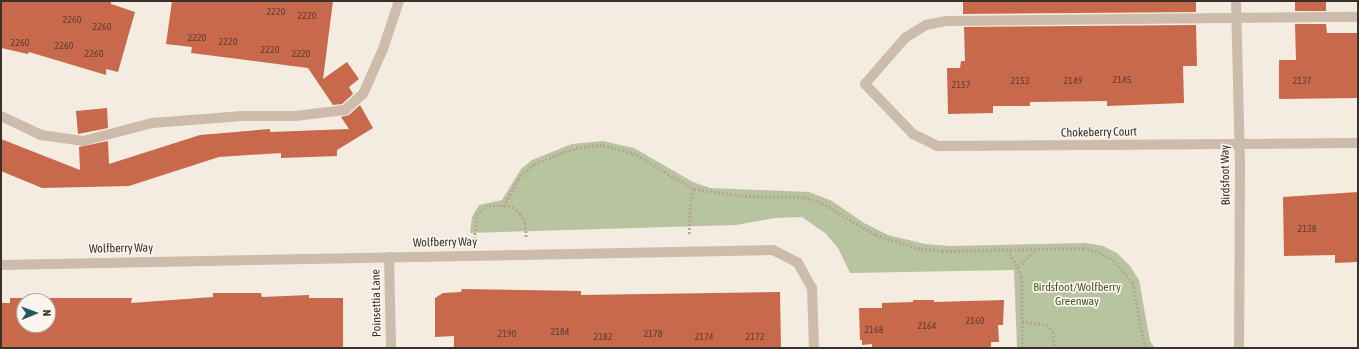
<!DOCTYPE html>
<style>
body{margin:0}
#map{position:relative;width:1359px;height:349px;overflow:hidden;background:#f4ebe1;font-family:"Asap Condensed",sans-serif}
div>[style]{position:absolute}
.green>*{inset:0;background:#b8c4a0}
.building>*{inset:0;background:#c8694b;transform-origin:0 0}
.path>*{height:2.5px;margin-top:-1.25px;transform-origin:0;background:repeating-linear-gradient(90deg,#b9a596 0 2px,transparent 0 4px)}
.service>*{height:10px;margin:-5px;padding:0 5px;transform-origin:5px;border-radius:5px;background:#cdbbac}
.minor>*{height:10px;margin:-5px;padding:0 5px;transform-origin:5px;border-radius:5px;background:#cdbbac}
span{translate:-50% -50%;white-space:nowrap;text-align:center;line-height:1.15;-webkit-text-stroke:3.5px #fbf5ee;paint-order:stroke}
.number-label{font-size:10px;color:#5e3e33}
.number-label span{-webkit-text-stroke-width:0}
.street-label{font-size:12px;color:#3b302b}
.park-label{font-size:12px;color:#4a5a2e}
.frame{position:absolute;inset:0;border:2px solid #3b302b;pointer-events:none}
.north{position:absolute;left:16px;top:293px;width:40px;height:40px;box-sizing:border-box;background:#fbf5ee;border:1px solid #aea6a0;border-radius:50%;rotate:89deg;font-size:11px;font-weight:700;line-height:16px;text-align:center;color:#3b302b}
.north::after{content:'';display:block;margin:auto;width:14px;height:18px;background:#1f5a5e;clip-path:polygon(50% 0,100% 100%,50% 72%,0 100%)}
</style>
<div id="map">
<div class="green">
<i style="clip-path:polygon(603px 141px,634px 148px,693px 182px,710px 188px,809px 192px,832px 201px,864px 223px,888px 235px,925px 244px,951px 246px,1085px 243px,1103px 246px,1117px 253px,1130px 266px,1139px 280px,1150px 341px,1155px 348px,1017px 348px,1014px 270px,850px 273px,838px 248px,825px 233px,802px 217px,775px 218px,736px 225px,470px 233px,472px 217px,479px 205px,502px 200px,521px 169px,532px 160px,572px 144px)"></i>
</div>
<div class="building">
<i style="clip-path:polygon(1px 1px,111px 1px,111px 4px,135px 12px,118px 72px,106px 69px,106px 75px,29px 52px,28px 54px,1px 48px)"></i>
<i style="clip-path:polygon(172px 1px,333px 1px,323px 79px,347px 62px,359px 79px,349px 87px,353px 94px,342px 104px,333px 105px,308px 68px,191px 53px,192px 47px,166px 44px)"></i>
<i style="clip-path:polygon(963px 1px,1196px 1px,1196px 12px,963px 14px)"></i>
<i style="left:1295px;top:1px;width:31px;height:10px"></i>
<i style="clip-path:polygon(1295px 24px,1326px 24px,1327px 33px,1358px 33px,1358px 98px,1279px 99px,1279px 60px,1296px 60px)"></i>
<i style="clip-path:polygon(1196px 25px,1197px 66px,1183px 66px,1184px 103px,1107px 106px,1107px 101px,1030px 102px,1030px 106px,993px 106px,993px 113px,948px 114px,947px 68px,960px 68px,961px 61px,965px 61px,964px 27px)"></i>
<i style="clip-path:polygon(360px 105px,373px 128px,337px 150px,337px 156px,281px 158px,281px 153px,219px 157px,129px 186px,42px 188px,1px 171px,1px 139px,80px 170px,79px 147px,108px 141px,109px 164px,200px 135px,270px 129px,270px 132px,349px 129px,341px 117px,349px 115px)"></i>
<i style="clip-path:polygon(107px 108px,108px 128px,78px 134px,76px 111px)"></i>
<i style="clip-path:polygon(1358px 192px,1358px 262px,1335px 263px,1335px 255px,1284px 256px,1283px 197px)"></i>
<i style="clip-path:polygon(462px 289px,581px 291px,581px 295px,780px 292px,781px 348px,454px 348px,454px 336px,435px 337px,435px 298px,443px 293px,461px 292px)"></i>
<i style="clip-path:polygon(evenodd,213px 293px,261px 293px,262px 297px,309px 295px,309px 298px,343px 298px,343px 348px,1px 348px,1px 303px,10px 303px,10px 298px,132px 298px,131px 303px,213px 297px,213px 293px,24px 301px,48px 301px,48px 325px,24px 325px,24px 301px)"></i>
<i style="clip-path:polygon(913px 300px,934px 300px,934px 302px,1004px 300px,1003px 325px,998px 325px,999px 342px,991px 342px,991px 348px,872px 348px,872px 344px,862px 345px,862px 340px,860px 340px,859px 308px,882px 308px,882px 303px,913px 302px)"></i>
</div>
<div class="path">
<i style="left:689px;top:234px;width:32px;rotate:-88deg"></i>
<i style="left:690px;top:202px;width:14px;rotate:-73deg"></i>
<i style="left:526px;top:237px;width:14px;rotate:-94deg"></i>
<i style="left:525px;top:223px;width:10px;rotate:-119deg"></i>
<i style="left:520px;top:214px;width:8px;rotate:-135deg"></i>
<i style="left:514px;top:208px;width:10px;rotate:-169deg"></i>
<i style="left:504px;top:206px;width:30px;rotate:-63deg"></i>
<i style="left:518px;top:179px;width:22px;rotate:-43deg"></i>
<i style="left:534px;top:164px;width:29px;rotate:-22deg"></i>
<i style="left:561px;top:153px;width:20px;rotate:-18deg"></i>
<i style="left:580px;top:147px;width:23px;rotate:-5deg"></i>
<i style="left:603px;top:145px;width:31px;rotate:15deg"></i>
<i style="left:633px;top:153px;width:71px;rotate:30.5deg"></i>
<i style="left:694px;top:189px;width:51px;rotate:7.8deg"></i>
<i style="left:745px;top:196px;width:59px;rotate:1deg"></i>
<i style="left:804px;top:197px;width:19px;rotate:18deg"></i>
<i style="left:822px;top:203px;width:63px;rotate:30.7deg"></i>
<i style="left:876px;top:235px;width:47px;rotate:17.3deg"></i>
<i style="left:921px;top:249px;width:21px;rotate:5deg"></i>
<i style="left:942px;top:251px;width:141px;rotate:-1.2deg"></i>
<i style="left:1083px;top:248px;width:16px;rotate:14deg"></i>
<i style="left:1099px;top:252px;width:16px;rotate:30deg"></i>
<i style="left:1113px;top:260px;width:30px;rotate:49deg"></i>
<i style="left:1133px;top:283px;width:61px;rotate:79.6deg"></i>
<i style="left:1144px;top:343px;width:6px;rotate:51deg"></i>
<i style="left:474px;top:239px;width:24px;rotate:-83deg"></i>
<i style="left:477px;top:215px;width:12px;rotate:-48deg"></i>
<i style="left:485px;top:206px;width:19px"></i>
<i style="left:1008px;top:250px;width:20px;rotate:60deg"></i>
<i style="left:1018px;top:267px;width:25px;rotate:-45deg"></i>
<i style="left:1018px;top:267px;width:11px;rotate:68deg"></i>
<i style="left:1022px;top:277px;width:44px;rotate:90deg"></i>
<i style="left:1022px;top:321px;width:25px;rotate:9deg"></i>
<i style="left:1047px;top:325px;width:9px;rotate:49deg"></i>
<i style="left:1053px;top:332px;width:16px;rotate:83deg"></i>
<i style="left:1022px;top:348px;width:27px;rotate:-90deg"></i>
</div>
<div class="service">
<i style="left:865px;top:84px;width:61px;rotate:-49deg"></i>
<i style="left:905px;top:38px;width:25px;rotate:-32deg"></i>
<i style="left:926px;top:25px;width:20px;rotate:-11deg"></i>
<i style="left:946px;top:21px;width:412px;rotate:-0.6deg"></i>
<i style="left:1px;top:116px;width:44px;rotate:25.4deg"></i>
<i style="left:41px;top:135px;width:42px;rotate:8.1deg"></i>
<i style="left:83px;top:141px;width:71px;rotate:-14.6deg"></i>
<i style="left:152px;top:123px;width:91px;rotate:-4.4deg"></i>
<i style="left:243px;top:116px;width:52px"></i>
<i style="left:295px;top:116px;width:50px;rotate:-6.8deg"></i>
<i style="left:345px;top:110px;width:24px;rotate:-42deg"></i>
<i style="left:363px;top:94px;width:49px;rotate:-66deg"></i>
<i style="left:383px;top:49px;width:51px;rotate:-71.6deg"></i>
</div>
<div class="minor">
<i style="left:1236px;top:1px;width:165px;rotate:88.6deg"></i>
<i style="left:1240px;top:166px;width:182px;rotate:90.3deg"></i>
<i style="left:865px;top:84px;width:69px;rotate:46.2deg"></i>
<i style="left:913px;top:134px;width:28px;rotate:26deg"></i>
<i style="left:938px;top:146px;width:420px;rotate:-0.4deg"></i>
<i style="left:389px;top:257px;width:91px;rotate:88.7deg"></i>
<i style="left:1px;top:265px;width:772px;rotate:-1.11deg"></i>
<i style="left:773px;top:250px;width:28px;rotate:27deg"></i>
<i style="left:798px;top:263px;width:29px;rotate:61deg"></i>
<i style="left:812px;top:288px;width:60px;rotate:88.1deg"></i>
</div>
<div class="number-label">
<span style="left:276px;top:12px">2220</span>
<span style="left:307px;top:16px">2220</span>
<span style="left:72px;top:20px">2260</span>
<span style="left:102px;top:27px">2260</span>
<span style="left:197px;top:38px">2220</span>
<span style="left:228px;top:42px">2220</span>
<span style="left:20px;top:43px">2260</span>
<span style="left:64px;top:46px">2260</span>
<span style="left:270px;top:50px">2220</span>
<span style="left:94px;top:54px">2260</span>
<span style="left:301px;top:54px">2220</span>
<span style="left:1122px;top:80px">2145</span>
<span style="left:1020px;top:81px">2153</span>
<span style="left:1073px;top:81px">2149</span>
<span style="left:1302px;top:81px">2137</span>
<span style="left:961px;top:85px">2157</span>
<span style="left:1307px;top:229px">2138</span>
<span style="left:975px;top:321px">2160</span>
<span style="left:927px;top:326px">2164</span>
<span style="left:874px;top:330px">2168</span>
<span style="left:560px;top:332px">2184</span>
<span style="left:507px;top:334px">2190</span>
<span style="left:653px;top:334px">2178</span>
<span style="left:603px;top:337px">2182</span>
<span style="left:704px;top:337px">2174</span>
<span style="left:755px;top:337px">2172</span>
</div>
<div class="street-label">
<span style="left:1099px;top:133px;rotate:-1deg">Chokeberry Court</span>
<span style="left:1226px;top:175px;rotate:-91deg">Birdsfoot Way</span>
<span style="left:445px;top:243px;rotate:-1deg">Wolfberry Way</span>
<span style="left:121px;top:249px;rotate:-1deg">Wolfberry Way</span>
<span style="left:377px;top:303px;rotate:-91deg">Poinsettia Lane</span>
</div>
<div class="park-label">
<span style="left:1077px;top:295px">Birdsfoot/Wolfberry<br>Greenway</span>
</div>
<div class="frame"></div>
<div class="north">N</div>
</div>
